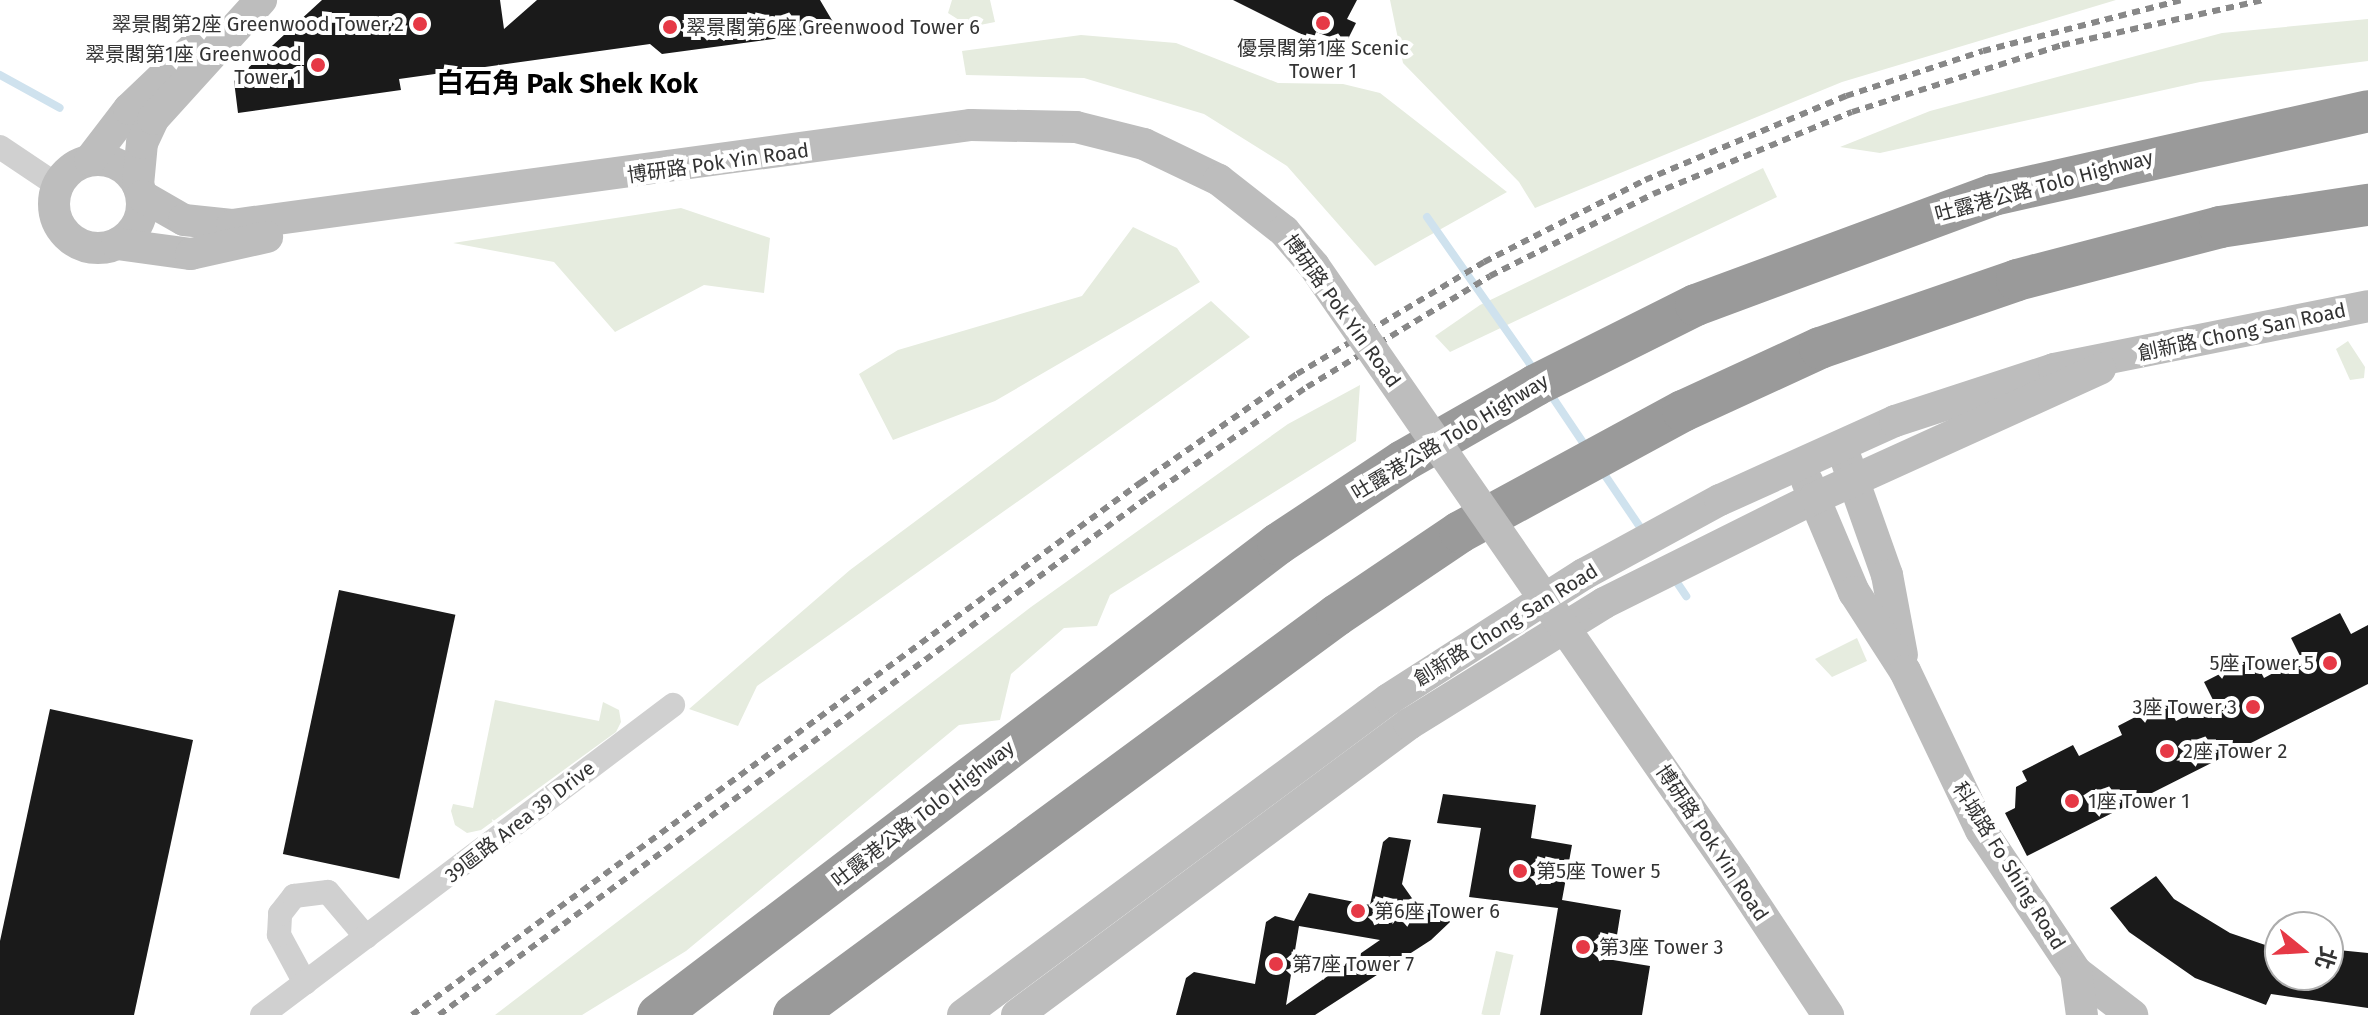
<!DOCTYPE html>
<meta charset="utf-8">
<style>
body{margin:0}
#map{position:relative;width:2368px;height:1015px;overflow:hidden;background:#fff;font-family:"Fira Sans","Noto Sans TC",sans-serif}
div>[style]{position:absolute}
.green>*{inset:0;background:#e6ecdf;transform-origin:0 0}
.stream>*{height:8px;margin:-4px;padding:0 4px;transform-origin:4px;border-radius:4px;background:#cfe2ee}
.building>*{inset:0;background:#1a1a1a;transform-origin:0 0}
.street>*{height:24px;margin:-12px;padding:0 12px;transform-origin:12px;border-radius:12px;background:#d0d0d0}
.secondary>*{height:32px;margin:-16px;padding:0 16px;transform-origin:16px;border-radius:16px;background:#bdbdbd}
.secondary>.ring{margin:-16px;padding:0;box-sizing:content-box;background:none;border:32px solid #bdbdbd;border-radius:50%}
.highway>*{height:42px;margin:-21px;padding:0 21px;transform-origin:21px;border-radius:21px;background:#9a9a9a}
.rail>*{height:6px;margin-top:-3px;transform-origin:0;background:repeating-linear-gradient(90deg,#888 0 8px,transparent 0 14px)}
.secondary-bridge>*{height:32px;margin:-16px;padding:0 16px;transform-origin:16px;border-radius:16px;background:#bdbdbd}
.dots>*{width:22px;height:22px;translate:-50% -50%;box-sizing:border-box;border:4px solid #fff;border-radius:50%}
span{translate:-50% -50%;white-space:nowrap;text-align:center;line-height:1.15;-webkit-text-stroke:8px #fff;paint-order:stroke}
.poi-label{font-size:20px;color:#333}
.right{translate:-100% -50%;text-align:right}
.left{translate:0 -50%;text-align:left}
.street-label{font-size:20px;color:#333}
.district-label{font-size:28px;color:#000;font-weight:700}
.north{position:absolute;left:2264px;top:911px;width:80px;height:80px;box-sizing:border-box;background:#fff;border:2px solid #adadad;border-radius:50%;rotate:108deg;font-size:22px;font-weight:700;line-height:32px;text-align:center;color:#333}
.north::after{content:'';display:block;margin:auto;width:28px;height:36px;background:#e63946;clip-path:polygon(50% 0,100% 100%,50% 72%,0 100%)}
</style>
<div id="map">
<div class="green">
<i style="clip-path:polygon(952px 0,990px 0,995px 22px,970px 27px,948px 13px)"></i>
<i style="clip-path:polygon(1390px 0,2116px 0,1842px 82px,1535px 208px,1519px 182px,1403px 63px)"></i>
<i style="clip-path:polygon(2368px 19px,2368px 61px,2200px 82px,1880px 153px,1840px 147px,1930px 111px,2222px 33px)"></i>
<i style="clip-path:polygon(1081px 35px,1176px 43px,1278px 83px,1343px 84px,1380px 93px,1507px 192px,1375px 266px,1287px 166px,1204px 114px,1084px 78px,966px 75px,962px 51px)"></i>
<i style="clip-path:polygon(1763px 168px,1777px 197px,1450px 352px,1435px 336px,1480px 305px)"></i>
<i style="clip-path:polygon(681px 208px,770px 238px,764px 293px,704px 285px,615px 332px,554px 262px,453px 243px)"></i>
<i style="clip-path:polygon(1133px 227px,1177px 248px,1200px 282px,995px 401px,893px 440px,859px 374px,898px 350px,1082px 296px)"></i>
<i style="clip-path:polygon(1211px 301px,1250px 337px,757px 686px,738px 726px,689px 709px,850px 570px)"></i>
<i style="clip-path:polygon(2348px 341px,2365px 367px,2364px 378px,2350px 380px,2336px 349px)"></i>
<i style="clip-path:polygon(1360px 385px,1356px 441px,1110px 595px,1097px 626px,1064px 628px,1011px 674px,1000px 720px,959px 725px,686px 951px,582px 1015px,495px 1015px,1031px 607px,1288px 424px)"></i>
<i style="clip-path:polygon(1857px 638px,1867px 661px,1832px 677px,1815px 659px)"></i>
<i style="clip-path:polygon(495px 700px,599px 721px,603px 702px,619px 710px,621px 722px,616px 732px,481px 830px,467px 833px,455px 825px,451px 811px,453px 804px,473px 808px)"></i>
<i style="left:1496px;top:951px;width:18px;height:65px;rotate:13deg"></i>
</div>
<div class="stream">
<i style="left:0;top:75px;width:68px;rotate:28.8deg"></i>
<i style="left:1427px;top:217px;width:187px;rotate:55deg"></i>
<i style="left:1549px;top:392px;width:70px;rotate:56.1deg"></i>
<i style="left:1600px;top:468px;width:78px;rotate:55.9deg"></i>
<i style="left:1674px;top:578px;width:22px;rotate:56deg"></i>
</div>
<div class="building">
<i style="clip-path:polygon(322px 0,500px 0,504px 29px,537px 0,820px 0,833px 22px,826px 32px,662px 54px,650px 44px,399px 79px,401px 90px,238px 113px,234px 81px)"></i>
<i style="clip-path:polygon(1233px 0,1357px 0,1347px 19px,1356px 23px,1346px 43px,1316px 32px,1313px 40px)"></i>
<i style="left:339px;top:590px;width:119px;height:270px;rotate:12deg"></i>
<i style="clip-path:polygon(2340px 613px,2351px 634px,2368px 625px,2368px 684px,2027px 856px,2005px 813px,2015px 808px,2016px 787px,2027px 781px,2022px 771px,2073px 745px,2079px 756px,2122px 735px,2118px 726px,2166px 701px,2176px 721px,2214px 702px,2204px 682px,2253px 657px,2264px 678px,2301px 658px,2291px 638px)"></i>
<i style="clip-path:polygon(50px 709px,193px 740px,134px 1015px,0 1015px,0 941px)"></i>
<i style="clip-path:polygon(1443px 794px,1536px 805px,1531px 838px,1572px 845px,1562px 900px,1621px 910px,1613px 960px,1650px 966px,1642px 1015px,1540px 1015px,1558px 908px,1469px 897px,1481px 828px,1437px 823px)"></i>
<i style="clip-path:polygon(evenodd,1389px 837px,1411px 840px,1402px 884px,1421px 911px,1435px 901px,1450px 922px,1431px 940px,1315px 1015px,1176px 1015px,1186px 978px,1194px 972px,1255px 984px,1266px 922px,1275px 916px,1294px 921px,1309px 893px,1370px 905px,1383px 842px,1389px 837px,1299px 926px,1380px 940px,1286px 1005px,1299px 926px)"></i>
<i style="clip-path:polygon(2156px 876px,2174px 899px,2230px 933px,2280px 950px,2280px 975px,2328px 975px,2328px 949px,2368px 953px,2368px 1008px,2271px 994px,2266px 1005px,2195px 978px,2129px 932px,2110px 908px)"></i>
</div>
<div class="street">
<i style="left:0;top:147px;width:70px;rotate:33.9deg"></i>
<i style="left:305px;top:983px;width:55px;rotate:-118.4deg"></i>
<i style="left:279px;top:935px;width:21px;rotate:-87deg"></i>
<i style="left:280px;top:914px;width:23px;rotate:-52deg"></i>
<i style="left:294px;top:896px;width:34px;rotate:-7deg"></i>
<i style="left:328px;top:892px;width:59px;rotate:49.8deg"></i>
<i style="left:262px;top:1015px;width:515px;rotate:-37.03deg"></i>
</div>
<div class="secondary">
<i class="ring" style="left:54px;top:160px;width:56px;height:56px"></i>
<i style="left:90px;top:160px;width:64px;rotate:-52.6deg"></i>
<i style="left:129px;top:109px;width:87px;rotate:-43.6deg"></i>
<i style="left:138px;top:185px;width:42px;rotate:-84.6deg"></i>
<i style="left:142px;top:143px;width:26px;rotate:-65deg"></i>
<i style="left:153px;top:119px;width:161px;rotate:-47.8deg"></i>
<i style="left:142px;top:196px;width:48px;rotate:29.7deg"></i>
<i style="left:184px;top:220px;width:48px;rotate:5.9deg"></i>
<i style="left:232px;top:225px;width:746px;rotate:-7.71deg"></i>
<i style="left:971px;top:125px;width:105px;rotate:1.1deg"></i>
<i style="left:1076px;top:127px;width:70px;rotate:14deg"></i>
<i style="left:117px;top:244px;width:75px;rotate:7.7deg"></i>
<i style="left:191px;top:254px;width:78px;rotate:-12.6deg"></i>
<i style="left:1847px;top:462px;width:120px;rotate:70.5deg"></i>
<i style="left:1887px;top:575px;width:81px;rotate:79.4deg"></i>
<i style="left:1807px;top:481px;width:121px;rotate:67.1deg"></i>
<i style="left:1854px;top:592px;width:94px;rotate:57.2deg"></i>
<i style="left:1905px;top:671px;width:176px;rotate:64.5deg"></i>
<i style="left:1981px;top:830px;width:171px;rotate:56.2deg"></i>
<i style="left:2076px;top:972px;width:71px;rotate:37.5deg"></i>
<i style="left:1736px;top:876px;width:167px;rotate:56.5deg"></i>
<i style="left:2076px;top:972px;width:43px;rotate:82.1deg"></i>
<i style="left:963px;top:1015px;width:530px;rotate:-36.57deg"></i>
<i style="left:1389px;top:699px;width:232px;rotate:-32.7deg"></i>
<i style="left:1584px;top:574px;width:155px;rotate:-28.6deg"></i>
<i style="left:1720px;top:500px;width:192px;rotate:-24.3deg"></i>
<i style="left:1895px;top:421px;width:167px;rotate:-18.1deg"></i>
<i style="left:2054px;top:369px;width:320px;rotate:-11.3deg"></i>
<i style="left:1017px;top:1015px;width:488px;rotate:-36.6deg"></i>
<i style="left:1409px;top:724px;width:229px;rotate:-31.8deg"></i>
<i style="left:1604px;top:603px;width:236px;rotate:-26.5deg"></i>
<i style="left:1815px;top:498px;width:313px;rotate:-24.4deg"></i>
</div>
<div class="highway">
<i style="left:658px;top:1015px;width:779px;rotate:-37.22deg"></i>
<i style="left:1278px;top:544px;width:150px;rotate:-33.6deg"></i>
<i style="left:1403px;top:461px;width:153px;rotate:-29.7deg"></i>
<i style="left:1536px;top:385px;width:179px;rotate:-26.6deg"></i>
<i style="left:1696px;top:305px;width:317px;rotate:-20.3deg"></i>
<i style="left:1993px;top:195px;width:384px;rotate:-12.6deg"></i>
<i style="left:794px;top:1015px;width:674px;rotate:-36.38deg"></i>
<i style="left:1337px;top:615px;width:148px;rotate:-34deg"></i>
<i style="left:1460px;top:532px;width:254px;rotate:-28.5deg"></i>
<i style="left:1683px;top:411px;width:151px;rotate:-24.7deg"></i>
<i style="left:1820px;top:348px;width:208px;rotate:-19deg"></i>
<i style="left:2017px;top:280px;width:210px;rotate:-14.6deg"></i>
<i style="left:2220px;top:227px;width:150px;rotate:-8.5deg"></i>
</div>
<div class="rail">
<i style="left:412px;top:1015px;width:902px;rotate:-36.16deg"></i>
<i style="left:1140px;top:483px;width:191px;rotate:-34.8deg"></i>
<i style="left:1297px;top:374px;width:218px;rotate:-30.9deg"></i>
<i style="left:1484px;top:262px;width:181px;rotate:-27deg"></i>
<i style="left:1645px;top:180px;width:218px;rotate:-22.7deg"></i>
<i style="left:1846px;top:96px;width:144px;rotate:-18.2deg"></i>
<i style="left:1983px;top:51px;width:204px;rotate:-14.4deg"></i>
<i style="left:439px;top:1015px;width:878px;rotate:-36.15deg"></i>
<i style="left:1148px;top:497px;width:193px;rotate:-34.7deg"></i>
<i style="left:1307px;top:387px;width:214px;rotate:-31.2deg"></i>
<i style="left:1490px;top:276px;width:182px;rotate:-26.7deg"></i>
<i style="left:1653px;top:194px;width:215px;rotate:-22.4deg"></i>
<i style="left:1852px;top:112px;width:220px;rotate:-17.7deg"></i>
<i style="left:2062px;top:45px;width:206px;rotate:-12.6deg"></i>
</div>
<div class="secondary-bridge">
<i style="left:1144px;top:144px;width:83px;rotate:25.6deg"></i>
<i style="left:1219px;top:180px;width:83px;rotate:38.1deg"></i>
<i style="left:1284px;top:231px;width:46px;rotate:49.4deg"></i>
<i style="left:1314px;top:266px;width:742px;rotate:55.32deg"></i>
</div>
<div class="dots">
<i style="left:1323px;top:23px;background:#e63946"></i>
<i style="left:420px;top:24px;background:#e63946"></i>
<i style="left:670px;top:27px;background:#e63946"></i>
<i style="left:318px;top:65px;background:#e63946"></i>
<i style="left:2330px;top:663px;background:#e63946"></i>
<i style="left:2253px;top:707px;background:#e63946"></i>
<i style="left:2167px;top:751px;background:#e63946"></i>
<i style="left:2072px;top:801px;background:#e63946"></i>
<i style="left:1520px;top:871px;background:#e63946"></i>
<i style="left:1358px;top:911px;background:#e63946"></i>
<i style="left:1583px;top:947px;background:#e63946"></i>
<i style="left:1276px;top:964px;background:#e63946"></i>
</div>
<div class="poi-label">
<span class="right" style="left:404px;top:24px">翠景閣第2座 Greenwood Tower 2</span>
<span class="left" style="left:686px;top:27px">翠景閣第6座 Greenwood Tower 6</span>
<span style="left:1323px;top:60px">優景閣第1座 Scenic<br>Tower 1</span>
<span class="right" style="left:302px;top:66px">翠景閣第1座 Greenwood<br>Tower 1</span>
<span class="right" style="left:2314px;top:663px">5座 Tower 5</span>
<span class="right" style="left:2237px;top:707px">3座 Tower 3</span>
<span class="left" style="left:2183px;top:751px">2座 Tower 2</span>
<span class="left" style="left:2088px;top:801px">1座 Tower 1</span>
<span class="left" style="left:1536px;top:871px">第5座 Tower 5</span>
<span class="left" style="left:1374px;top:911px">第6座 Tower 6</span>
<span class="left" style="left:1599px;top:947px">第3座 Tower 3</span>
<span class="left" style="left:1292px;top:964px">第7座 Tower 7</span>
</div>
<div class="street-label">
<span style="left:718px;top:163px;rotate:-8deg">博研路 Pok Yin Road</span>
<span style="left:2044px;top:186px;rotate:-15deg">吐露港公路 Tolo Highway</span>
<span style="left:1342px;top:311px;rotate:54deg">博研路 Pok Yin Road</span>
<span style="left:2242px;top:332px;rotate:-12deg">創新路 Chong San Road</span>
<span style="left:1450px;top:437px;rotate:-31deg">吐露港公路 Tolo Highway</span>
<span style="left:1506px;top:625px;rotate:-32deg">創新路 Chong San Road</span>
<span style="left:923px;top:814px;rotate:-38deg">吐露港公路 Tolo Highway</span>
<span style="left:520px;top:822px;rotate:-38deg">39區路 Area 39 Drive</span>
<span style="left:1712px;top:843px;rotate:56deg">博研路 Pok Yin Road</span>
<span style="left:2009px;top:866px;rotate:58deg">科城路 Fo Shing Road</span>
</div>
<div class="district-label">
<span style="left:567px;top:84px">白石角 Pak Shek Kok</span>
</div>
<div class="north">北</div>
</div>
